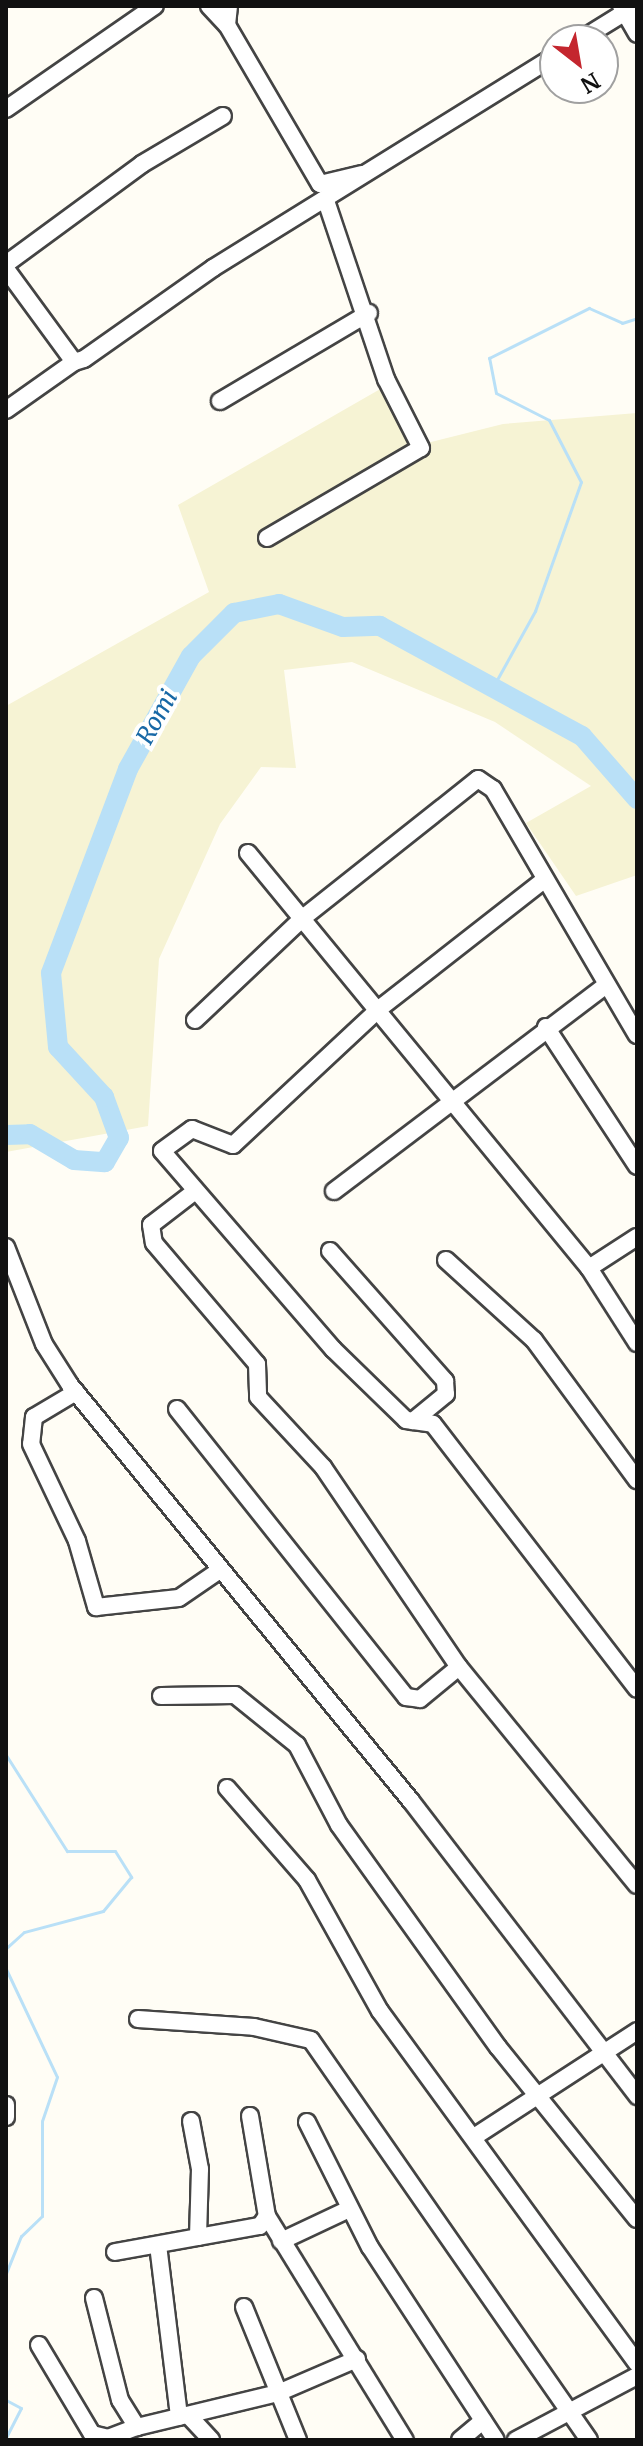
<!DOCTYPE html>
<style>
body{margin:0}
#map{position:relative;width:643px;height:2446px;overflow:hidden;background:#fffdf5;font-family:Merriweather,serif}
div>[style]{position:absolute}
.farmland>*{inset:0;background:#f6f3d4}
.stream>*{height:3px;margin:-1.5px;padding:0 1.5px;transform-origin:1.5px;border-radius:1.5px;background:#b9e0f7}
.river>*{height:20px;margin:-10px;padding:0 10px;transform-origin:10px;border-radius:10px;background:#b9e0f7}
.roads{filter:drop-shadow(2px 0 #444) drop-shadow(-2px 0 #444) drop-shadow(0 2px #444) drop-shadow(0 -2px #444)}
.minor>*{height:16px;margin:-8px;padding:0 8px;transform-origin:8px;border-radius:8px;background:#fff}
span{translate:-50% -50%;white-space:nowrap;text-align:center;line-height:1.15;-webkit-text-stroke:8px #fff;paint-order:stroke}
.water-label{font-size:24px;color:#1768a6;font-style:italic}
.frame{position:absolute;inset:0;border:8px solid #111;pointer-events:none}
.north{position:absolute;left:539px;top:24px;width:80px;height:80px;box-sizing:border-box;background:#fff;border:2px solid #a0a0a0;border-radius:50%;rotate:149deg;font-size:22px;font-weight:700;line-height:32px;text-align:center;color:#111}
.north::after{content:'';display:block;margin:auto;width:28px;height:36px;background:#c4262e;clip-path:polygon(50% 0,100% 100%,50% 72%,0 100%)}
</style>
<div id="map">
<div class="farmland">
<i style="clip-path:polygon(389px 384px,423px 444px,503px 424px,637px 413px,637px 875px,576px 896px,526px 823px,591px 786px,495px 722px,352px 662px,284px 670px,296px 768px,261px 767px,220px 824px,159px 959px,148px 1126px,6px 1152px,6px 706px,209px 592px,178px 505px)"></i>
</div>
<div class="stream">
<i style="left:494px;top:685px;width:85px;rotate:-61deg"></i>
<i style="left:535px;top:611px;width:137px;rotate:-70.4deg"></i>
<i style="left:581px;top:482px;width:70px;rotate:-117.3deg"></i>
<i style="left:549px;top:420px;width:59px;rotate:-153deg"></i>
<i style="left:496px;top:393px;width:36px;rotate:-101deg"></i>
<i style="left:489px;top:358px;width:112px;rotate:-26.6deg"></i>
<i style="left:589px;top:308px;width:36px;rotate:24deg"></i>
<i style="left:622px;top:323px;width:16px;rotate:-18deg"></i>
<i style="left:6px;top:1755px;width:114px;rotate:57.6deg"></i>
<i style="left:67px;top:1851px;width:48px"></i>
<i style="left:115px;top:1851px;width:31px;rotate:58deg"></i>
<i style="left:131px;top:1877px;width:44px;rotate:129.5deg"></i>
<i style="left:103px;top:1911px;width:82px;rotate:165.1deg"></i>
<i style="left:24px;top:1932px;width:24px;rotate:138deg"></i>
<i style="left:6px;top:1969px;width:119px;rotate:64.7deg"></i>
<i style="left:57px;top:2077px;width:46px;rotate:108.8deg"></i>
<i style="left:42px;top:2121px;width:95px;rotate:90deg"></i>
<i style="left:42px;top:2216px;width:29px;rotate:136deg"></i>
<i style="left:21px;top:2236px;width:40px;rotate:112deg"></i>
<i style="left:6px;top:2400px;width:17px;rotate:28deg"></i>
<i style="left:21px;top:2408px;width:34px;rotate:117deg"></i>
</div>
<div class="river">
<i style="left:6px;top:1135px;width:24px;rotate:-2deg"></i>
<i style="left:30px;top:1134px;width:51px;rotate:30.6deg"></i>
<i style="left:74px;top:1160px;width:31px;rotate:4deg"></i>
<i style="left:105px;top:1162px;width:28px;rotate:-60deg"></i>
<i style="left:119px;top:1138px;width:44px;rotate:-110.1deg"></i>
<i style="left:104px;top:1097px;width:68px;rotate:-132.6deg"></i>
<i style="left:58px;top:1047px;width:74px;rotate:-95.4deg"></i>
<i style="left:51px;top:973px;width:218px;rotate:-69.3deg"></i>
<i style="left:128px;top:769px;width:129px;rotate:-60.9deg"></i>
<i style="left:191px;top:656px;width:61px;rotate:-45deg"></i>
<i style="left:234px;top:613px;width:46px;rotate:-11.3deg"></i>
<i style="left:279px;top:604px;width:68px;rotate:19.8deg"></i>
<i style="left:343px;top:627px;width:37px;rotate:-2deg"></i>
<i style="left:380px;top:626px;width:230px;rotate:28.6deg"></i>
<i style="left:582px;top:736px;width:84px;rotate:48.9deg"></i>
</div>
<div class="roads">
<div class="minor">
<i style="left:209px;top:6px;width:26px;rotate:47deg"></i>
<i style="left:229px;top:6px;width:19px;rotate:96deg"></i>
<i style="left:227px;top:25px;width:184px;rotate:59.7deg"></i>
<i style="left:320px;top:184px;width:43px;rotate:-13.4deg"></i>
<i style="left:621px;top:6px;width:32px;rotate:60deg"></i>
<i style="left:580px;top:40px;width:65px;rotate:-31.7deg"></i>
<i style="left:6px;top:109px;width:181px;rotate:-34.7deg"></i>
<i style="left:6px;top:264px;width:169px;rotate:-36.3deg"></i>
<i style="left:142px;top:164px;width:94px;rotate:-30.7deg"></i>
<i style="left:6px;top:269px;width:115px;rotate:53.8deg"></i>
<i style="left:74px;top:362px;width:10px;rotate:-17deg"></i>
<i style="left:84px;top:359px;width:158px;rotate:-35.2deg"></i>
<i style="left:213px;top:268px;width:402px;rotate:-31.8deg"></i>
<i style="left:220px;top:401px;width:173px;rotate:-30.6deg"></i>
<i style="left:6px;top:410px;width:83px;rotate:-35.2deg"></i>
<i style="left:267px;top:538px;width:178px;rotate:-30.3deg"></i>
<i style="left:421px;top:448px;width:77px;rotate:-116.9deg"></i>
<i style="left:386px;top:379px;width:188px;rotate:-108.6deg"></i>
<i style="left:248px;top:853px;width:537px;rotate:50.59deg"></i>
<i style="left:589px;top:1268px;width:89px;rotate:57.4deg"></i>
<i style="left:544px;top:880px;width:208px;rotate:142deg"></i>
<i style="left:380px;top:1008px;width:201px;rotate:137deg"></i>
<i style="left:233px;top:1145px;width:44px;rotate:-158.7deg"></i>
<i style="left:192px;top:1129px;width:37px;rotate:144deg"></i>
<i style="left:162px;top:1151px;width:262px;rotate:49.2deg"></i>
<i style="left:333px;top:1349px;width:102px;rotate:44.2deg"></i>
<i style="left:406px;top:1420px;width:27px;rotate:8deg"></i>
<i style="left:433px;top:1424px;width:334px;rotate:52.4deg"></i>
<i style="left:195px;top:1020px;width:150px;rotate:-43.4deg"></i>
<i style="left:304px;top:917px;width:222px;rotate:-38.4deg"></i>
<i style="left:478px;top:779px;width:18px;rotate:34deg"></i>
<i style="left:493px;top:789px;width:285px;rotate:59.7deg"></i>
<i style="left:546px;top:1027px;width:166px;rotate:56.8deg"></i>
<i style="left:334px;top:1191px;width:341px;rotate:-37.1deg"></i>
<i style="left:194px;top:1192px;width:54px;rotate:142.5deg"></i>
<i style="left:151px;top:1225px;width:18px;rotate:81deg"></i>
<i style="left:154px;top:1243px;width:159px;rotate:49.6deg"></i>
<i style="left:257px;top:1364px;width:33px;rotate:88deg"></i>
<i style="left:258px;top:1397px;width:96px;rotate:47.1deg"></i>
<i style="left:323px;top:1467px;width:242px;rotate:55.8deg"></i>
<i style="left:459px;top:1667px;width:281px;rotate:50.8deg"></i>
<i style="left:6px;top:1247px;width:104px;rotate:68.6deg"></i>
<i style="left:44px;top:1344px;width:49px;rotate:57.6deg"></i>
<i style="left:70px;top:1385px;width:538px;rotate:50.66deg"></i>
<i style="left:411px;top:1801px;width:372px;rotate:52.5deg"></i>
<i style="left:330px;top:1251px;width:174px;rotate:48.5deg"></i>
<i style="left:445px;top:1381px;width:13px;rotate:86deg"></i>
<i style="left:446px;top:1394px;width:43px;rotate:140.7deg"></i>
<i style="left:446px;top:1260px;width:119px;rotate:42.3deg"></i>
<i style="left:534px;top:1340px;width:174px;rotate:53.7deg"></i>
<i style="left:589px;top:1268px;width:57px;rotate:-32.9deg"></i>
<i style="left:76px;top:1392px;width:49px;rotate:149.2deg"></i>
<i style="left:34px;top:1417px;width:27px;rotate:96deg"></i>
<i style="left:31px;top:1444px;width:107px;rotate:64.6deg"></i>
<i style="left:77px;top:1541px;width:69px;rotate:73.9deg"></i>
<i style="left:96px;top:1607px;width:83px;rotate:-6.2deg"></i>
<i style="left:179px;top:1598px;width:46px;rotate:-34.4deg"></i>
<i style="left:177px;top:1409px;width:368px;rotate:51.5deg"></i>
<i style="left:406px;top:1697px;width:14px;rotate:8deg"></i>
<i style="left:420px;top:1699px;width:50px;rotate:-39.4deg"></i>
<i style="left:161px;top:1696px;width:74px;rotate:-0.8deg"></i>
<i style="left:235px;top:1695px;width:80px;rotate:38.9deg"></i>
<i style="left:297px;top:1745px;width:90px;rotate:62.3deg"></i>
<i style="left:339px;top:1825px;width:273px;rotate:54.4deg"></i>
<i style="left:498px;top:2047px;width:221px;rotate:51.1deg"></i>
<i style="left:227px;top:1788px;width:122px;rotate:49deg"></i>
<i style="left:307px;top:1880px;width:150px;rotate:60.9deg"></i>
<i style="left:380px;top:2011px;width:436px;rotate:53.9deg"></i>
<i style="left:138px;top:2019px;width:116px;rotate:3.9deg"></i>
<i style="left:254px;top:2027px;width:58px;rotate:12.8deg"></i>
<i style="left:311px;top:2040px;width:487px;rotate:55.2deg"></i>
<i style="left:6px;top:2105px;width:12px;rotate:90deg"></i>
<i style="left:250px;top:2116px;width:101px;rotate:80.4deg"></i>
<i style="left:191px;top:2121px;width:49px;rotate:79.4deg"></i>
<i style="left:200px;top:2169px;width:68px;rotate:91.7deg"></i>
<i style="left:307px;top:2122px;width:140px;rotate:63.3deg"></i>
<i style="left:370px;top:2247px;width:230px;rotate:56.9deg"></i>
<i style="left:474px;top:2137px;width:194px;rotate:-33deg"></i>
<i style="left:281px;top:2241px;width:75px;rotate:-25.2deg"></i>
<i style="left:158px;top:2245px;width:173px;rotate:83deg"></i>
<i style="left:115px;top:2252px;width:147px;rotate:-10.2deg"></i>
<i style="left:260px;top:2226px;width:12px;rotate:-55deg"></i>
<i style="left:267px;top:2216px;width:263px;rotate:58.4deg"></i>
<i style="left:94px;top:2298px;width:105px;rotate:75.7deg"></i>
<i style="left:120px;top:2400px;width:32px;rotate:58deg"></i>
<i style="left:137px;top:2427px;width:145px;rotate:-13.6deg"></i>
<i style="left:278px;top:2393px;width:86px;rotate:-23.3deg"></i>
<i style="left:244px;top:2307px;width:144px;rotate:67.9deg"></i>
<i style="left:39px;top:2345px;width:104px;rotate:59.2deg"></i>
<i style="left:92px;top:2434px;width:16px;rotate:14deg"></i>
<i style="left:108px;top:2438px;width:31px;rotate:-21deg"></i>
<i style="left:188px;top:2415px;width:34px;rotate:47deg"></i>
<i style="left:460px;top:2440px;width:30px;rotate:-40deg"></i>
<i style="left:516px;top:2440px;width:137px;rotate:-27.9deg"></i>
</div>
</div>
<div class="water-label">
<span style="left:157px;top:717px;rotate:-61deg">Romi</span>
</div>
<div class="frame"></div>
<div class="north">N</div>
</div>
